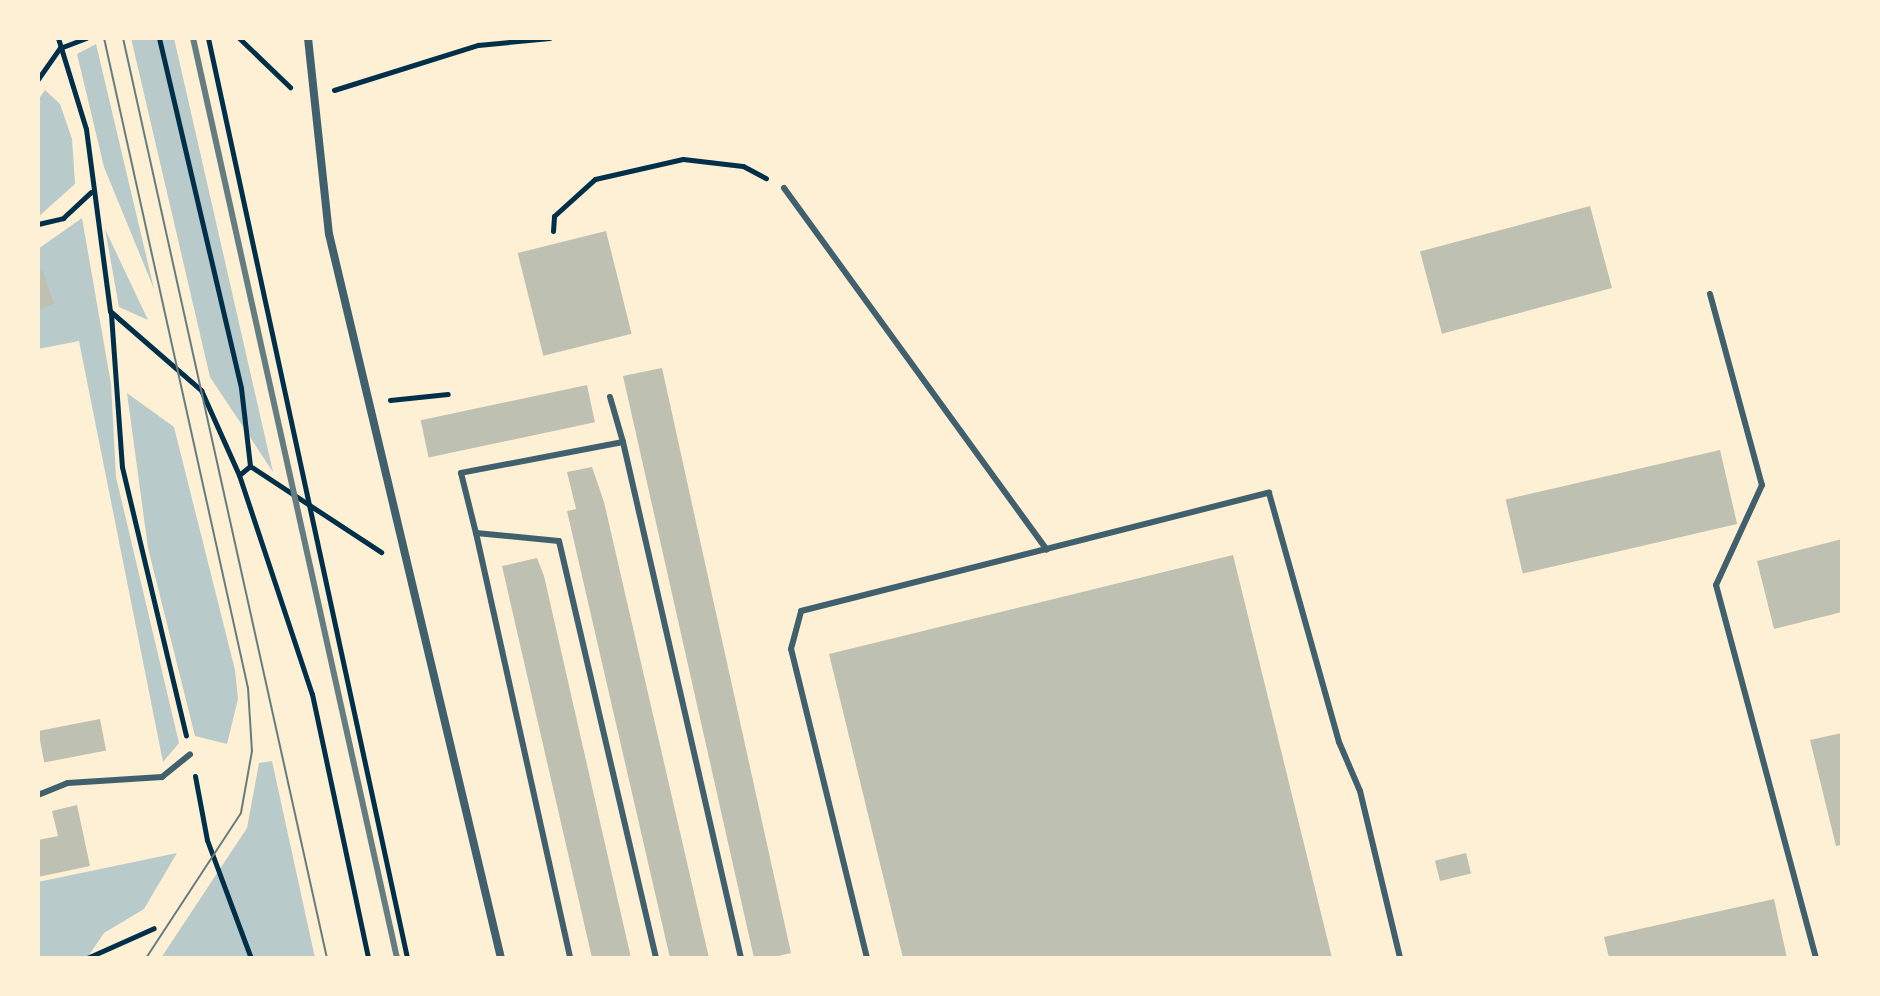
<!DOCTYPE html>
<style>
body{margin:0}
#map{position:relative;width:1880px;height:996px;overflow:hidden;background:#fdf0d5;font-family:"Golos Text",sans-serif}
div>[style]{position:absolute}
.green>*{inset:0;background:#b9caca}
.building>*{inset:0;background:#bec0b2;transform-origin:0 0}
.path>*{height:5px;margin:-2.5px;padding:0 2.5px;transform-origin:2.5px;border-radius:2.5px;background:#003049}
.service>*{height:6px;margin:-3px;padding:0 3px;transform-origin:3px;border-radius:3px;background:#3f606c}
.minor>*{height:8px;margin:-4px;padding:0 4px;transform-origin:4px;border-radius:4px;background:#3f606c}
.tram>*{height:2px;margin:-1px;padding:0 1px;transform-origin:1px;border-radius:1px;background:#657d81}
.rail>*{height:6px;margin:-3px;padding:0 3px;transform-origin:3px;border-radius:3px;background:#657d81}
span{translate:-50% -50%;white-space:nowrap;text-align:center;line-height:1.15;-webkit-text-stroke:8px #fdf0d5;paint-order:stroke}
.frame{position:absolute;inset:0;border:40px solid #fdf0d5;pointer-events:none}
</style>
<div id="map">
<div class="green">
<i style="clip-path:polygon(131px 38px,174px 38px,273px 472px,210px 377px)"></i>
<i style="clip-path:polygon(96px 44px,154px 289px,104px 167px,77px 54px)"></i>
<i style="clip-path:polygon(45px 90px,60px 104px,72px 139px,75px 184px,38px 217px,38px 100px)"></i>
<i style="clip-path:polygon(82px 218px,111px 384px,116px 477px,179px 743px,163px 762px,79px 341px,38px 349px,38px 249px)"></i>
<i style="clip-path:polygon(105px 229px,148px 320px,119px 307px)"></i>
<i style="clip-path:polygon(127px 393px,174px 427px,235px 670px,238px 699px,227px 744px,195px 736px,148px 548px)"></i>
<i style="clip-path:polygon(272px 761px,315px 958px,161px 958px,247px 828px,259px 763px)"></i>
<i style="clip-path:polygon(177px 853px,144px 909px,104px 933px,87px 958px,38px 958px,38px 882px)"></i>
</div>
<div class="building">
<i style="left:1590px;top:206px;width:85px;height:176px;rotate:75deg"></i>
<i style="left:606px;top:231px;width:106px;height:91px;rotate:76deg"></i>
<i style="clip-path:polygon(43px 271px,54px 304px,38px 309px,38px 272px)"></i>
<i style="clip-path:polygon(662px 368px,791px 953px,770px 958px,754px 958px,623px 376px)"></i>
<i style="left:587px;top:385px;width:38px;height:170px;rotate:78deg"></i>
<i style="left:1720px;top:450px;width:76px;height:220px;rotate:77deg"></i>
<i style="clip-path:polygon(592px 467px,604px 502px,709px 958px,670px 958px,567px 511px,576px 509px,567px 472px)"></i>
<i style="clip-path:polygon(1842px 539px,1842px 612px,1774px 629px,1757px 561px)"></i>
<i style="clip-path:polygon(1233px 555px,1332px 958px,903px 958px,829px 654px)"></i>
<i style="clip-path:polygon(537px 558px,544px 576px,631px 958px,592px 958px,502px 566px)"></i>
<i style="left:100px;top:719px;width:32px;height:63px;rotate:79deg"></i>
<i style="clip-path:polygon(1842px 733px,1842px 845px,1836px 846px,1810px 740px)"></i>
<i style="clip-path:polygon(77px 805px,90px 866px,38px 877px,38px 840px,58px 836px,52px 811px)"></i>
<i style="left:1466px;top:853px;width:21px;height:32px;rotate:76deg"></i>
<i style="clip-path:polygon(1774px 899px,1787px 958px,1609px 958px,1604px 937px)"></i>
</div>
<div class="path">
<i style="left:58px;top:38px;width:95px;rotate:72.9deg"></i>
<i style="left:86px;top:129px;width:184px;rotate:82.5deg"></i>
<i style="left:110px;top:311px;width:121px;rotate:41deg"></i>
<i style="left:201px;top:390px;width:93px;rotate:65.9deg"></i>
<i style="left:239px;top:475px;width:231px;rotate:71.6deg"></i>
<i style="left:312px;top:694px;width:270px;rotate:78deg"></i>
<i style="left:159px;top:38px;width:359px;rotate:76.8deg"></i>
<i style="left:241px;top:388px;width:79px;rotate:83.4deg"></i>
<i style="left:208px;top:38px;width:941px;rotate:77.79deg"></i>
<i style="left:239px;top:38px;width:71px;rotate:43.9deg"></i>
<i style="left:38px;top:79px;width:38px;rotate:-55deg"></i>
<i style="left:60px;top:48px;width:28px;rotate:-21deg"></i>
<i style="left:334px;top:90px;width:151px;rotate:-17.4deg"></i>
<i style="left:478px;top:45px;width:72px;rotate:-5.6deg"></i>
<i style="left:38px;top:224px;width:26px;rotate:-13deg"></i>
<i style="left:63px;top:218px;width:38px;rotate:-43deg"></i>
<i style="left:553px;top:231px;width:15px;rotate:-86deg"></i>
<i style="left:554px;top:216px;width:55px;rotate:-42.1deg"></i>
<i style="left:595px;top:179px;width:90px;rotate:-12.8deg"></i>
<i style="left:683px;top:159px;width:60px;rotate:6.7deg"></i>
<i style="left:743px;top:166px;width:26px;rotate:28deg"></i>
<i style="left:111px;top:314px;width:153px;rotate:85.9deg"></i>
<i style="left:122px;top:467px;width:276px;rotate:76.6deg"></i>
<i style="left:390px;top:400px;width:58px;rotate:-5.9deg"></i>
<i style="left:239px;top:475px;width:14px;rotate:-39deg"></i>
<i style="left:250px;top:466px;width:157px;rotate:33.3deg"></i>
<i style="left:195px;top:776px;width:65px;rotate:79.4deg"></i>
<i style="left:207px;top:840px;width:126px;rotate:69.6deg"></i>
<i style="left:87px;top:958px;width:73px;rotate:-24.1deg"></i>
</div>
<div class="service">
<i style="left:784px;top:188px;width:447px;rotate:54deg"></i>
<i style="left:1710px;top:294px;width:198px;rotate:74.8deg"></i>
<i style="left:1762px;top:485px;width:110px;rotate:114.7deg"></i>
<i style="left:1716px;top:585px;width:386px;rotate:75deg"></i>
<i style="left:610px;top:397px;width:47px;rotate:73.9deg"></i>
<i style="left:623px;top:442px;width:165px;rotate:169.2deg"></i>
<i style="left:461px;top:473px;width:62px;rotate:76deg"></i>
<i style="left:476px;top:533px;width:83px;rotate:5.5deg"></i>
<i style="left:559px;top:541px;width:428px;rotate:76.9deg"></i>
<i style="left:623px;top:442px;width:529px;rotate:77.12deg"></i>
<i style="left:476px;top:533px;width:435px;rotate:77.5deg"></i>
<i style="left:38px;top:795px;width:32px;rotate:-22deg"></i>
<i style="left:68px;top:783px;width:94px;rotate:-3.7deg"></i>
<i style="left:162px;top:777px;width:36px;rotate:-39deg"></i>
<i style="left:867px;top:958px;width:318px;rotate:-103.8deg"></i>
<i style="left:791px;top:649px;width:39px;rotate:-75deg"></i>
<i style="left:801px;top:611px;width:483px;rotate:-14.2deg"></i>
<i style="left:1269px;top:493px;width:259px;rotate:74.3deg"></i>
<i style="left:1339px;top:742px;width:53px;rotate:66.8deg"></i>
<i style="left:1360px;top:791px;width:172px;rotate:76.5deg"></i>
</div>
<div class="minor">
<i style="left:308px;top:38px;width:197px;rotate:83.9deg"></i>
<i style="left:329px;top:234px;width:744px;rotate:76.64deg"></i>
</div>
<div class="tram">
<i style="left:104px;top:38px;width:666px;rotate:77.51deg"></i>
<i style="left:248px;top:688px;width:63px;rotate:86.4deg"></i>
<i style="left:252px;top:751px;width:63px;rotate:100.1deg"></i>
<i style="left:241px;top:813px;width:173px;rotate:123.2deg"></i>
<i style="left:123px;top:38px;width:942px;rotate:77.5deg"></i>
</div>
<div class="rail">
<i style="left:193px;top:38px;width:942px;rotate:77.5deg"></i>
</div>
<div class="frame"></div>
</div>
